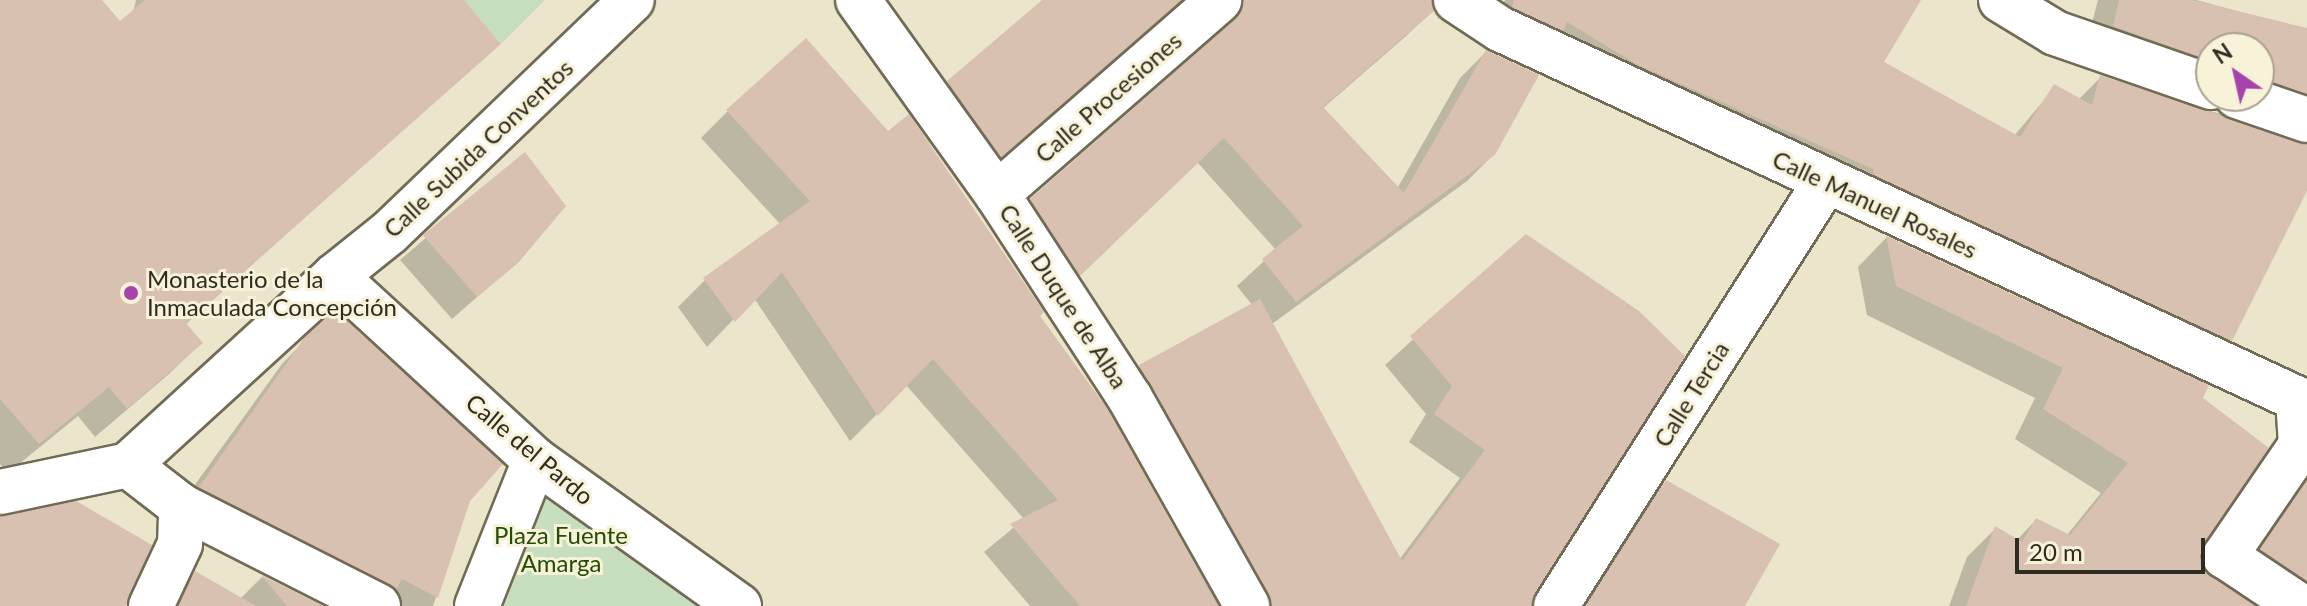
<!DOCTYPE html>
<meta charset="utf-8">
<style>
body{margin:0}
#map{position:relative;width:2307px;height:606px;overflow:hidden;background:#ebe5cb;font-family:Lato,sans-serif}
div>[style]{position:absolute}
.green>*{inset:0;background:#c8dfbf}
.shadow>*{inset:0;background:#0003}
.building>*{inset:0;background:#d9c1b1}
.roads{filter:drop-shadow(2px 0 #716b55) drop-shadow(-2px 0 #716b55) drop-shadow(0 2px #716b55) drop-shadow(0 -2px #716b55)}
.minor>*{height:44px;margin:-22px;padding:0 22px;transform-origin:22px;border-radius:22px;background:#fff}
.dots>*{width:22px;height:22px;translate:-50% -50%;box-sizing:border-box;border:4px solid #f8f2d8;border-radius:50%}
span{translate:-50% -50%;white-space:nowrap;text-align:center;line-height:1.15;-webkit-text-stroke:6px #f8f2d8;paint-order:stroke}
.street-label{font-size:24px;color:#2e2b22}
.poi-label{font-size:24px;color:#2e2b22}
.left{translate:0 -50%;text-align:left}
.park-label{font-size:24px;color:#214d06}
.north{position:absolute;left:2195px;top:32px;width:80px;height:80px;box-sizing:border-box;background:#f8f2d8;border:2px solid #a7a28f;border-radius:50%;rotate:326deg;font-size:22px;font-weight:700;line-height:32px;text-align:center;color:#2e2b22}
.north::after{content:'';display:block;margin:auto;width:28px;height:36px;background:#a644ab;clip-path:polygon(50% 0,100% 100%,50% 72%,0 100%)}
.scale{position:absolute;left:2015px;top:538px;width:190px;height:36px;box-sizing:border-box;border:4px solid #2e2b22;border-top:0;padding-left:10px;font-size:24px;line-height:28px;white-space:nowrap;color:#2e2b22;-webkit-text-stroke:6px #f8f2d8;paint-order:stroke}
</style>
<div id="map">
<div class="green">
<i style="clip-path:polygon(464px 0,545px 0,501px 44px)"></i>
<i style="clip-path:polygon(535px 460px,702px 606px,477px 606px)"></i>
</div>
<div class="shadow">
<i style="clip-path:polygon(0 0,99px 0,128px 33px,136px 0,462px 0,498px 44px,185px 325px,201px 343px,170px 373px,95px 437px,78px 416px,8px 473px,0 464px)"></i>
<i style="clip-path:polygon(1045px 0,1448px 0,1430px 4px,1432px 11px,1405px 37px,1322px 109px,1397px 189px,1460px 78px,1486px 52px,1494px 154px,1467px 181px,1272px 324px,1399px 560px,1460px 478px,1409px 442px,1426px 414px,1385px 365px,1526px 236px,1533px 606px,1234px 606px,1113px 394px,1140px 367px,1253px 306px,1237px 286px,1276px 250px,1197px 162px,1053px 300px,1005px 226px,1218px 35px,1213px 10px,1199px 1px,1174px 7px,974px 181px,922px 109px)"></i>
<i style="clip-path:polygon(1505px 0,1897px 0,1881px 62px,2014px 136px,2055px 87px,2078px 100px,2101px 77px,2217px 113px,2300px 146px,2307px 143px,2307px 186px,2230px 339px,2204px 366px,1486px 33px)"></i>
<i style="clip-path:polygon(evenodd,2098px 0,2196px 0,2307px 30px,2307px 119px,2275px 110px,2265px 120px,2200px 102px,2083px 57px,2098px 0,2211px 48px,2259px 48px,2259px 96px,2211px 96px,2211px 48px)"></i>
<i style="clip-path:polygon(728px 111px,1037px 316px,1107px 412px,1219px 606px,1030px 606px,984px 552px,1024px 519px,906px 385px,850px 441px,754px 298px,707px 347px,678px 307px,705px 280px,781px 225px,701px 138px)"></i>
<i style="clip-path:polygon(524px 154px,517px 262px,452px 319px,400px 260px)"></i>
<i style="clip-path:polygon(1886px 238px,2206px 386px,2200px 398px,2200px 567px,2257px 606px,1949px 606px,1967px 557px,1996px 528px,2016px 541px,2036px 520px,2067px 535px,2101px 493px,2015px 439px,2035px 398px,1867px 315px,1858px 267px)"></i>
<i style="clip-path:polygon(307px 338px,468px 500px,433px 606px,362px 606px,176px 511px,282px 364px)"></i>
<i style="clip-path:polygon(1666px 483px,1742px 606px,1578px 606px,1639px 510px)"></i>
<i style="clip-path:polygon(2303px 489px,2307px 491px,2307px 606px,2232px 579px,2274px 518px)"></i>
<i style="clip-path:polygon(196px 573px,240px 599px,262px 577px,318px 606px,167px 606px)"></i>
</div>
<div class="building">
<i style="clip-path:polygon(0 0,102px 0,120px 21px,145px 0,464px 0,501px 44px,186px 323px,203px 343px,127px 409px,109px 387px,39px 444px,0 399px)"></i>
<i style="clip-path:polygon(1042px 0,1181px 0,1001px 157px,947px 81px)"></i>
<i style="clip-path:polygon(1243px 0,1431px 0,1434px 11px,1323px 107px,1404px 193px,1486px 50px,1539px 75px,1495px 155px,1296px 302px,1262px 259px,1303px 226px,1224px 138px,1080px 276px,1030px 199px,1235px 19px)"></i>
<i style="clip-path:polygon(1514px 0,1921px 0,1884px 62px,2020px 137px,2054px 84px,2092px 105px,2100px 75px,2307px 144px,2307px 191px,2232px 341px,1874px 175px,1873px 169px,1638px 65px,1567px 22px,1563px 31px,1512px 7px)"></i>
<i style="clip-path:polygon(2119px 0,2192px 0,2307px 28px,2307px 94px,2259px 77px,2259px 48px,2211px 48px,2211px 61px,2113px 26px)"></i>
<i style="clip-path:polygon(806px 38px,888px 131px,909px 114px,1044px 312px,1040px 316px,1109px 411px,1218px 606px,1080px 606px,1010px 524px,1058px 500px,933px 359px,878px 416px,782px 272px,735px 322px,703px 278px,810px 201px,726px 110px)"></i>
<i style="clip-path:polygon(525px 152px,566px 206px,518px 263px,477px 297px,423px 235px)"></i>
<i style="clip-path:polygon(1526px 234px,1639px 311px,1685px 356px,1531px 606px,1272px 606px,1139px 365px,1260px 299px,1402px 561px,1485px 450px,1434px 414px,1452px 386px,1410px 336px)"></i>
<i style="clip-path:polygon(1886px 236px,2209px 385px,2203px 398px,2269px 448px,2200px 553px,2211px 576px,2255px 606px,1966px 606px,1995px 526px,2022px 542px,2036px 518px,2070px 535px,2128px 463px,2043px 409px,2063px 368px,1896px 286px)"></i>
<i style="clip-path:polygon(335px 310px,503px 464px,470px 501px,438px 598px,402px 579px,396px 589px,199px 487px,305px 337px)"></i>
<i style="clip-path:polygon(1666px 480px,1780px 544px,1745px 606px,1586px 606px)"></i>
<i style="clip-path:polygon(2307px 480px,2307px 581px,2260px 549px)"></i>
<i style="clip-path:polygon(76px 501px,152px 545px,126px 606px,0 606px,0 516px)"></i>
<i style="clip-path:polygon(195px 571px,256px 606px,179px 606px)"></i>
<i style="clip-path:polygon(261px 575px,323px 606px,287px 606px)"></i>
</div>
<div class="roads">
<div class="minor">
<i style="left:858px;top:0;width:239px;rotate:54.4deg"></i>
<i style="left:997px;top:194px;width:244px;rotate:56.9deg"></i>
<i style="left:1130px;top:398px;width:239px;rotate:60.6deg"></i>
<i style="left:1456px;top:0;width:53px;rotate:33.4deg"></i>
<i style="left:1500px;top:29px;width:880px;rotate:24.88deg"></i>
<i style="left:2001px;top:0;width:63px;rotate:31.4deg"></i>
<i style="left:2055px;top:33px;width:165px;rotate:19.1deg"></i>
<i style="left:2237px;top:96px;width:74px;rotate:18.9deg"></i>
<i style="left:997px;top:194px;width:295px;rotate:-41.1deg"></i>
<i style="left:335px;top:276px;width:272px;rotate:42.6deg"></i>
<i style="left:535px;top:460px;width:251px;rotate:35.6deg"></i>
<i style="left:2298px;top:399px;width:46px;rotate:86.3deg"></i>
<i style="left:2301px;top:445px;width:135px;rotate:124.4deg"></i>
<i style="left:2225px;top:556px;width:90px;rotate:33.7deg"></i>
<i style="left:0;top:492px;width:131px;rotate:-11.9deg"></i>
<i style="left:181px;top:506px;width:221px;rotate:26.9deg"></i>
<i style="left:151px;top:606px;width:68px;rotate:-64.9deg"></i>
<i style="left:180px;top:544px;width:38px;rotate:-88deg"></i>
<i style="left:181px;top:506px;width:67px;rotate:-142.3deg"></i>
<i style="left:128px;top:465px;width:280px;rotate:-42.4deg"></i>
<i style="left:335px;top:276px;width:70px;rotate:-38.7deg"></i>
<i style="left:390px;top:232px;width:335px;rotate:-43.8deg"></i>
<i style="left:477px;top:606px;width:157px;rotate:-68.3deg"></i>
<i style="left:1556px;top:606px;width:504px;rotate:-57.57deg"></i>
</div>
</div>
<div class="dots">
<i style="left:131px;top:293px;background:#a644ab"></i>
</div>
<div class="street-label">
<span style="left:1108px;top:97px;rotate:-41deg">Calle Procesiones</span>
<span style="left:478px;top:148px;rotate:-43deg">Calle Subida Conventos</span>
<span style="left:1875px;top:204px;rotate:25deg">Calle Manuel Rosales</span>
<span style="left:1064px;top:296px;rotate:57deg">Calle Duque de Alba</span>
<span style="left:1691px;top:394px;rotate:-58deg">Calle Tercia</span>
<span style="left:530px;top:449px;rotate:40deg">Calle del Pardo</span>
</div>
<div class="poi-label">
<span class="left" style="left:147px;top:293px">Monasterio de la<br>Inmaculada Concepción</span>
</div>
<div class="park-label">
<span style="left:561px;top:549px">Plaza Fuente<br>Amarga</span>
</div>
<div class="north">N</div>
<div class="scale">20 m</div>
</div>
